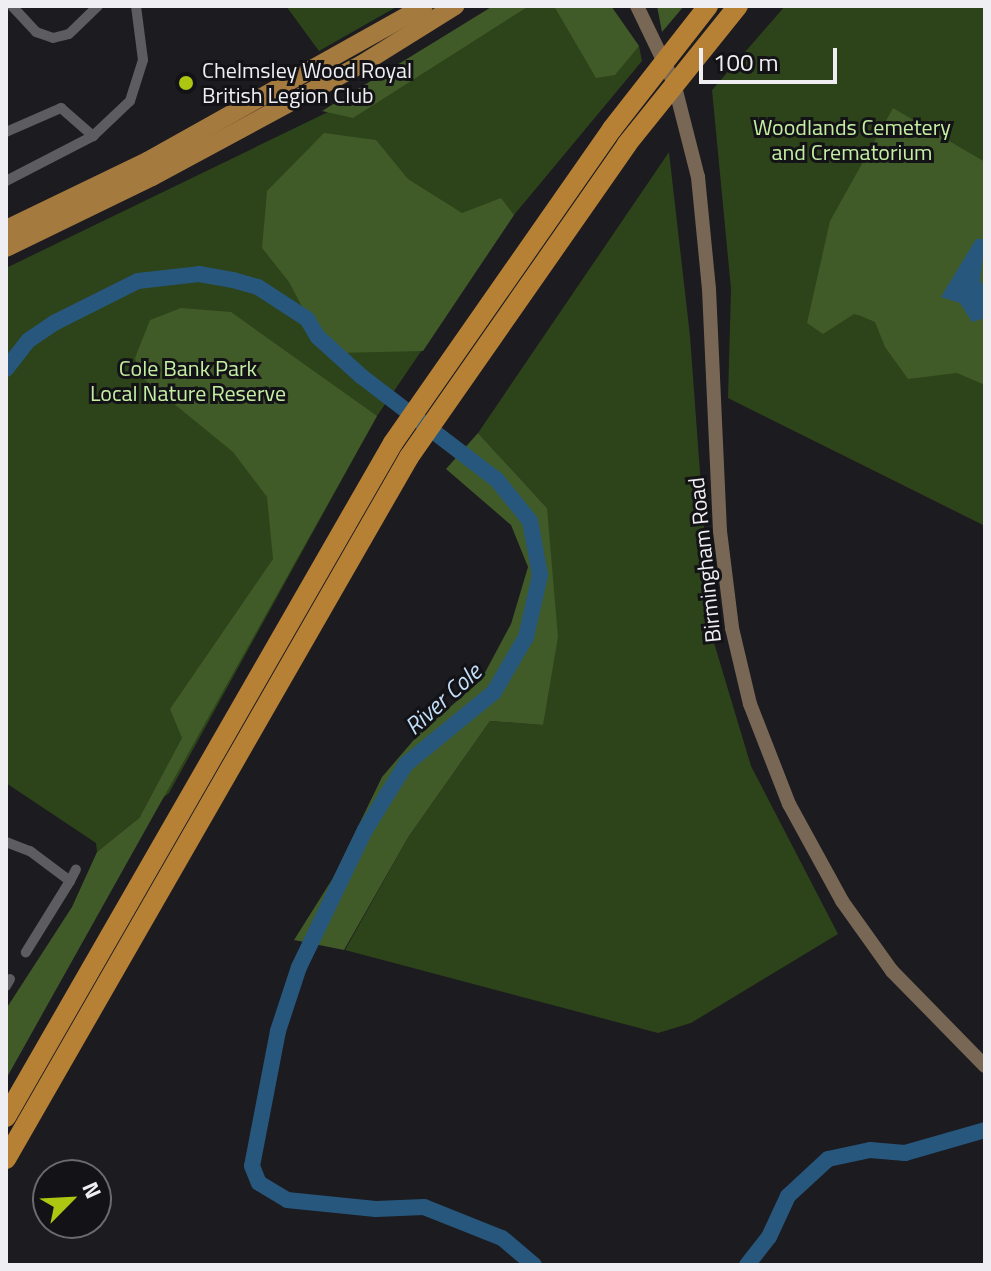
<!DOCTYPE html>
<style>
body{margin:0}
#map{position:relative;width:991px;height:1271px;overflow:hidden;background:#1c1b20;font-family:"Titillium Web",sans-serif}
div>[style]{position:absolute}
.green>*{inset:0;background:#2d4319}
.forest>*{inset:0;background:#405a28}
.water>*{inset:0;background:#27577d}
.river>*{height:16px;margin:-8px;padding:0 8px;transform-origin:8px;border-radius:8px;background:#27577d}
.minor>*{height:10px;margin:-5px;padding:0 5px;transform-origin:5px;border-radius:5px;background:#5d5c61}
.secondary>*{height:14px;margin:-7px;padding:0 7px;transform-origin:7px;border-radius:7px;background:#786754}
.trunk>*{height:18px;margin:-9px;padding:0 9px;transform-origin:9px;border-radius:9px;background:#a57a3e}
.motorway>*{height:20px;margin:-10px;padding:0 10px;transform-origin:10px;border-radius:10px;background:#b78135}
.dots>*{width:22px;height:22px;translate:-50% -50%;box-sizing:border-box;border:4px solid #131216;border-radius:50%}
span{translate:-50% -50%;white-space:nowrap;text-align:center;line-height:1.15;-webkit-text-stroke:6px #131216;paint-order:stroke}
.poi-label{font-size:22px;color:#efeef2}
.left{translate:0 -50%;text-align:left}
.park-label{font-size:22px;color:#c4efa2}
.street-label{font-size:22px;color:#efeef2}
.water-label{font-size:24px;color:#c3dff7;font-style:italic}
.frame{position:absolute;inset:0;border:8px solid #efeef2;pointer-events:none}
.north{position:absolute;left:32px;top:1159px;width:80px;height:80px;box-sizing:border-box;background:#131216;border:2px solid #6b6a6e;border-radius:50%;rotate:66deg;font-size:22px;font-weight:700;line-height:32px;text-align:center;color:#efeef2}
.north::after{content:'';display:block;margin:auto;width:28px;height:36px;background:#acc612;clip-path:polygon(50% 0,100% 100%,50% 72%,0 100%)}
.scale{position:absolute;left:699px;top:48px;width:138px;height:36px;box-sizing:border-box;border:4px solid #efeef2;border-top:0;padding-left:10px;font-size:24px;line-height:28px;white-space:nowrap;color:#efeef2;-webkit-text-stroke:6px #131216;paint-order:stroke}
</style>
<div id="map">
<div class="green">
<i style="clip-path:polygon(286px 6px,398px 6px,319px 51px)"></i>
<i style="clip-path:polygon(493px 6px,611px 6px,639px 46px,642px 61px,514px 215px,377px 416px,169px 793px,97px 852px,96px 843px,6px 783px,6px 268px,328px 112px)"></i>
<i style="clip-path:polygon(785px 6px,985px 6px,985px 526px,728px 398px,731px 289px,712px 90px)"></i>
<i style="clip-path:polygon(669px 152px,690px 336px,712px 636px,751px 766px,838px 934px,691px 1023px,658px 1033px,345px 950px,409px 836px,490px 721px,543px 725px,547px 508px,478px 433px)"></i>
</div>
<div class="forest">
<i style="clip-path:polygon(493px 6px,529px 6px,353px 118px,322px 111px)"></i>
<i style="clip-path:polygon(554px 6px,611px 6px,639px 46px,615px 75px,596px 78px)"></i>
<i style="clip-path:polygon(657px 6px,684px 6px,662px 32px)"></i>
<i style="clip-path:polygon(893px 108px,985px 162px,985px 385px,957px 373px,908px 379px,885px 347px,875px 322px,861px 316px,854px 314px,823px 334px,807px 323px,830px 221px)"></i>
<i style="clip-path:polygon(324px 133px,376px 140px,408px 179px,462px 213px,501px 198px,514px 215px,423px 351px,336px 353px,318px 337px,289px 282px,262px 248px,267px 191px)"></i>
<i style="clip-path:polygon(181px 308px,231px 312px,377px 416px,6px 1079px,6px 1009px,72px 907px,97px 852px,140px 817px,182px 738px,170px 709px,273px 559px,267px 497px,233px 452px,140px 376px,135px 358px,150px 320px)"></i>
<i style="clip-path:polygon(478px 433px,547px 508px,558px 637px,543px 725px,490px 721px,409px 836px,344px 950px,294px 940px,333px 878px,382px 777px,418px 735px,481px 680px,511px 624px,528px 567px,511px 525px,446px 469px)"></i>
</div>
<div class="water">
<i style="clip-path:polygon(976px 239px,985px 239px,980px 281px,985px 287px,985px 318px,972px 322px,960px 303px,941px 297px)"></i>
</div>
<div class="river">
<i style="left:6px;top:369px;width:37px;rotate:-52deg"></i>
<i style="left:29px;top:340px;width:30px;rotate:-34deg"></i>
<i style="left:54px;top:323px;width:94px;rotate:-26.6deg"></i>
<i style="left:138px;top:281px;width:61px;rotate:-6.5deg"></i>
<i style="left:199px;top:274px;width:35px;rotate:10deg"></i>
<i style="left:233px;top:280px;width:26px;rotate:16deg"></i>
<i style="left:258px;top:287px;width:59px;rotate:33.1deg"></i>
<i style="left:307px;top:319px;width:21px;rotate:59deg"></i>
<i style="left:318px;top:337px;width:58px;rotate:42.2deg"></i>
<i style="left:361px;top:376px;width:171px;rotate:37.4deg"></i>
<i style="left:497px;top:480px;width:53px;rotate:51.2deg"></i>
<i style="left:530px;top:521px;width:55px;rotate:79.5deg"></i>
<i style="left:540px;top:575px;width:64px;rotate:102.7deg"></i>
<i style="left:526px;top:637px;width:64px;rotate:120.2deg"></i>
<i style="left:494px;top:692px;width:114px;rotate:140.7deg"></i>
<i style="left:406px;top:764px;width:78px;rotate:121.8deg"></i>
<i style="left:365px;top:830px;width:152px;rotate:115.7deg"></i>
<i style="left:299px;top:967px;width:67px;rotate:108.2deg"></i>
<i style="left:278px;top:1031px;width:137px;rotate:100.9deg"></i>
<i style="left:252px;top:1166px;width:18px;rotate:68deg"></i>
<i style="left:259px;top:1183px;width:33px;rotate:31deg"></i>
<i style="left:287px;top:1200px;width:89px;rotate:5.8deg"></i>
<i style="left:376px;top:1209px;width:48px;rotate:-2.4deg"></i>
<i style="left:424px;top:1207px;width:84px;rotate:21.7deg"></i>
<i style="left:502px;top:1238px;width:42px;rotate:40.2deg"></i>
<i style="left:747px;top:1265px;width:36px;rotate:-52deg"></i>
<i style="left:769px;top:1237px;width:45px;rotate:-65.1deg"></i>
<i style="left:788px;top:1196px;width:54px;rotate:-42.8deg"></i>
<i style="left:828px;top:1159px;width:43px;rotate:-12.1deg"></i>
<i style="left:870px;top:1150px;width:35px;rotate:5deg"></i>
<i style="left:905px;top:1153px;width:83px;rotate:-16deg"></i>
</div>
<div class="minor">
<i style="left:12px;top:6px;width:35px;rotate:47deg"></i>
<i style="left:36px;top:32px;width:18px;rotate:19deg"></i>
<i style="left:53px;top:38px;width:16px;rotate:-14deg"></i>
<i style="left:69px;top:34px;width:40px;rotate:-44deg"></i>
<i style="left:6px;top:132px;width:60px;rotate:-23.6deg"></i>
<i style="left:61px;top:108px;width:43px;rotate:41.2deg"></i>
<i style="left:6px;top:181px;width:98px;rotate:-27.3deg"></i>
<i style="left:93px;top:136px;width:51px;rotate:-43.4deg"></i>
<i style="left:130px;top:101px;width:43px;rotate:-72.4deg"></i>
<i style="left:143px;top:60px;width:54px;rotate:-97.4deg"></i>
<i style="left:6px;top:842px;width:26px;rotate:21deg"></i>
<i style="left:30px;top:851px;width:50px;rotate:36.9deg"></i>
<i style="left:70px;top:881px;width:84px;rotate:121.8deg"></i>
<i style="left:70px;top:881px;width:13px;rotate:-63deg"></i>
<i style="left:6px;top:986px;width:8px;rotate:-60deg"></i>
</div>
<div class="secondary">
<i style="left:637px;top:6px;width:85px;rotate:64.3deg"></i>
<i style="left:674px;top:83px;width:97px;rotate:75.7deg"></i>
<i style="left:698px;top:177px;width:113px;rotate:84.4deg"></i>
<i style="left:709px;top:289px;width:242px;rotate:87.4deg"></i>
<i style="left:720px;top:531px;width:98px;rotate:82.9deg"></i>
<i style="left:732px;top:628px;width:78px;rotate:76.7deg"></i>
<i style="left:750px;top:704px;width:107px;rotate:68.7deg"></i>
<i style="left:789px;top:804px;width:111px;rotate:61.3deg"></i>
<i style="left:842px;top:901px;width:86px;rotate:54.5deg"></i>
<i style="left:892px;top:971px;width:133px;rotate:45.6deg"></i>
</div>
<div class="trunk">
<i style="left:6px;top:229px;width:157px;rotate:-25.7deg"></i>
<i style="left:147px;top:161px;width:317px;rotate:-29.2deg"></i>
<i style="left:6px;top:248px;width:162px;rotate:-25.9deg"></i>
<i style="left:152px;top:177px;width:238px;rotate:-28.3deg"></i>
<i style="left:362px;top:64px;width:110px;rotate:-31.9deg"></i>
</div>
<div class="motorway">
<i style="left:6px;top:1117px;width:777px;rotate:-60.14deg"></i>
<i style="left:393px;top:443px;width:383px;rotate:-55.1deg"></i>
<i style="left:612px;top:129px;width:156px;rotate:-52deg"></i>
<i style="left:6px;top:1159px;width:809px;rotate:-60.14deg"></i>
<i style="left:409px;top:457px;width:381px;rotate:-55.1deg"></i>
<i style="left:627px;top:144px;width:177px;rotate:-51.2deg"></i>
</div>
<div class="dots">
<i style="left:186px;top:83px;background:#acc612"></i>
</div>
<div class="poi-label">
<span class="left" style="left:202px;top:83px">Chelmsley Wood Royal<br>British Legion Club</span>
</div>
<div class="park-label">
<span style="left:852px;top:140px">Woodlands Cemetery<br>and Crematorium</span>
<span style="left:188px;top:381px">Cole Bank Park<br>Local Nature Reserve</span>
</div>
<div class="street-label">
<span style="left:705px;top:560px;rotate:-96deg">Birmingham Road</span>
</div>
<div class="water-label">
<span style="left:443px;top:699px;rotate:-42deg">River Cole</span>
</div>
<div class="frame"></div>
<div class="north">N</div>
<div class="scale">100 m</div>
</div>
